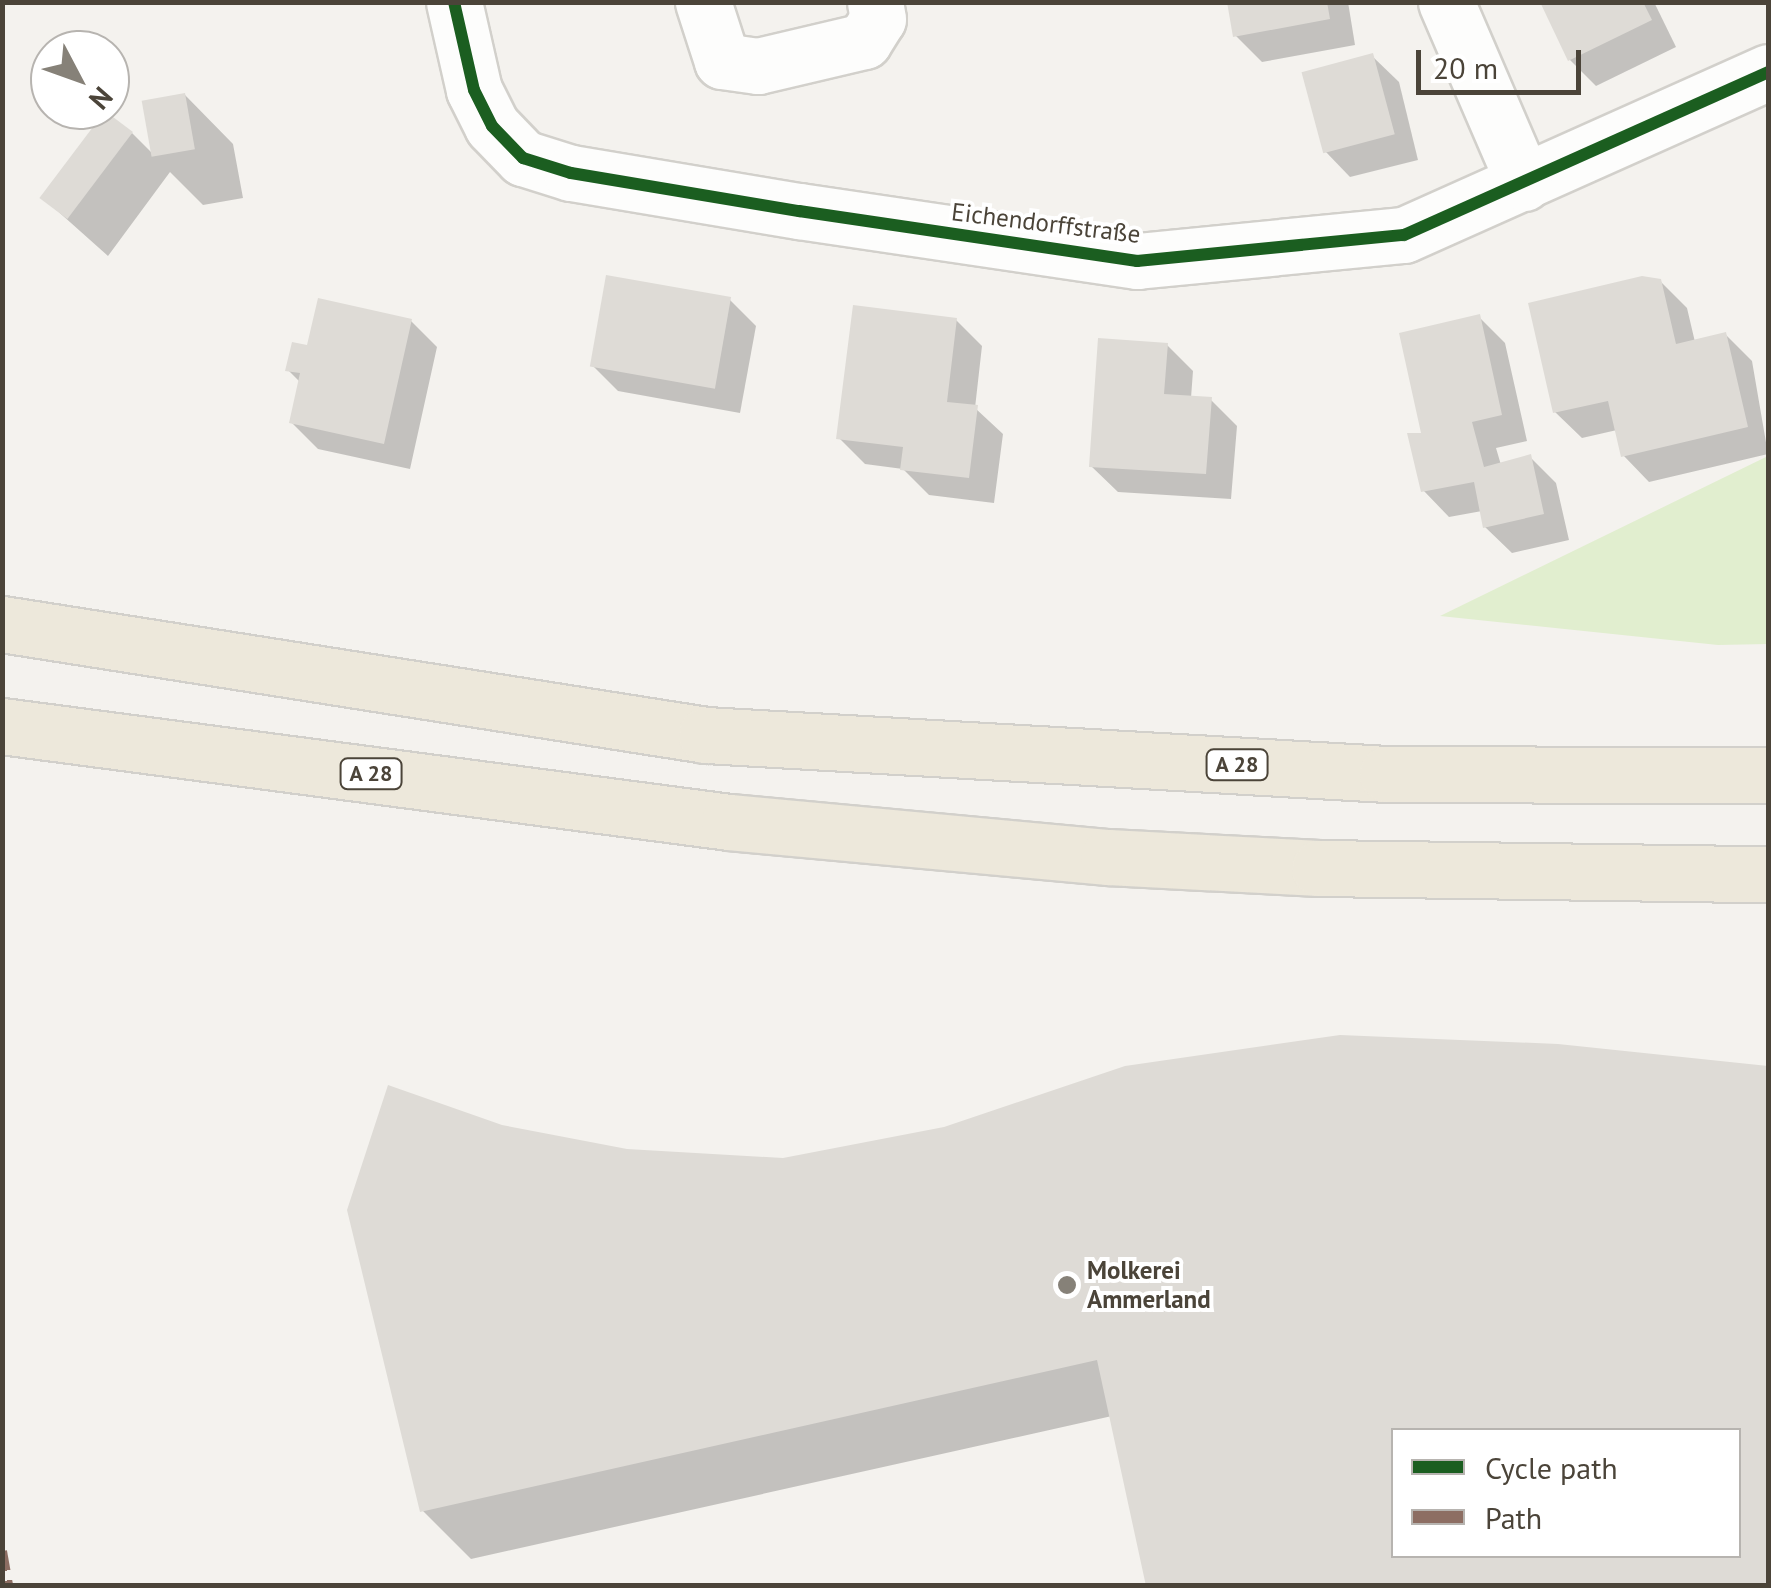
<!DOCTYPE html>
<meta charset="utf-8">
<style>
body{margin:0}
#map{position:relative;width:1771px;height:1588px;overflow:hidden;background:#f4f2ee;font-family:"PT Sans",sans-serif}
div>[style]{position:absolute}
.green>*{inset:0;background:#e1eecf}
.shadow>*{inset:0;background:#0003}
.building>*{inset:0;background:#dedbd6;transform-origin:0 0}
.roads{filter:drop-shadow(2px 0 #d2d0cb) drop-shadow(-2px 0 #d2d0cb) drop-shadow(0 2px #d2d0cb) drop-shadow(0 -2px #d2d0cb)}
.minor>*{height:55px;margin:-27.5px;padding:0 27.5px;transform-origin:27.5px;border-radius:27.5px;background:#fdfdfc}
.highway>*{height:55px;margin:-27.5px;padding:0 27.5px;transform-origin:27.5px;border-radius:27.5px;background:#ede8db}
.quiet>*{height:10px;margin-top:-5px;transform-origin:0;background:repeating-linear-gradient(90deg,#8d6e63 0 20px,transparent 0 30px)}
.cycleway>*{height:12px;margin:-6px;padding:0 6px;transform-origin:6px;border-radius:6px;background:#1b5e20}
.dots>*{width:28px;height:28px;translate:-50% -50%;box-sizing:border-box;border:5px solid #fff;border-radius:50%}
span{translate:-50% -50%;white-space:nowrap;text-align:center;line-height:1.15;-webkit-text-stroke:8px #fff;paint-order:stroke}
.shield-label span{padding:2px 8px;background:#fff;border:2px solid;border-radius:8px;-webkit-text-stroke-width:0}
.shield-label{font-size:22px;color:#4b4439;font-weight:700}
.street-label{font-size:25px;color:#4b4439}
.poi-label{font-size:25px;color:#4b4439;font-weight:700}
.left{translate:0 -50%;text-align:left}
.frame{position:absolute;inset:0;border:5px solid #4b4439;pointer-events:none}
.legend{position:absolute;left:1391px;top:1428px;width:350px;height:130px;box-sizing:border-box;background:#fff;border:2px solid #b7b4b0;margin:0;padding:12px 18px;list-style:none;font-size:30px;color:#4b4439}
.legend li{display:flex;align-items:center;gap:20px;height:50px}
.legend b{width:50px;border:2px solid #b7b4b0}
.north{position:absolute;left:30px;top:30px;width:100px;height:100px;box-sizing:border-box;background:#fff;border:2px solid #b7b4b0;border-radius:50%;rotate:131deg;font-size:28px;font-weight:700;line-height:40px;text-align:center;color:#4b4439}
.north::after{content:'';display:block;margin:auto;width:35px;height:45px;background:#868178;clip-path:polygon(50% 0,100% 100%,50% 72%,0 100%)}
.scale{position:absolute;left:1416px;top:50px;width:165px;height:45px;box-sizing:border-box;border:5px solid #4b4439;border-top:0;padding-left:12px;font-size:30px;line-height:35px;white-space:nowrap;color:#4b4439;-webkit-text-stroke:8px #fff;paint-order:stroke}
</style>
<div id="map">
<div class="green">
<i style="clip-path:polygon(1768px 456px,1768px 644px,1718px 645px,1440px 616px)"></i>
</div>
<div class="shadow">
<i style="clip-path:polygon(1230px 2px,1348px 2px,1355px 45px,1262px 62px,1235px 35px)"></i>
<i style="clip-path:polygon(1542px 2px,1654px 2px,1676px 47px,1596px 86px,1570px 60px)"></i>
<i style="clip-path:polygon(1372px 56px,1399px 82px,1418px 160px,1350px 177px,1324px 150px)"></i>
<i style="clip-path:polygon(185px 95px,233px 144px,243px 198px,203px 205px,170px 172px,108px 256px,43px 198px,132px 133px,155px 156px)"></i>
<i style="clip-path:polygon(1660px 281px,1687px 308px,1695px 342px,1726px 335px,1752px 361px,1768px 454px,1649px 482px,1623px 455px,1617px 430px,1582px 438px,1555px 412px)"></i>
<i style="clip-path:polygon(730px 300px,756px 326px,740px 413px,618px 391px,592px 365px)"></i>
<i style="clip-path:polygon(1479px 317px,1505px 343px,1527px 441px,1496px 448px,1501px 465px,1530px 457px,1556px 483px,1569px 540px,1512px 553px,1485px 527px,1482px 511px,1449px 517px,1423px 490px,1424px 436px)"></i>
<i style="clip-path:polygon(956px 320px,982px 346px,975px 408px,1003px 434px,994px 503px,929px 495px,903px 469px,865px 464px,839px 438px)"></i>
<i style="clip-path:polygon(411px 321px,437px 347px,410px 469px,318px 449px,292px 423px,301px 383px,288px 370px,308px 348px)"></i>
<i style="clip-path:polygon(1167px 345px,1193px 371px,1191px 398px,1211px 400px,1237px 426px,1231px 499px,1118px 492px,1091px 466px)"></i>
<i style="clip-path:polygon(evenodd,1558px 1046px,1768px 1068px,1768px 1586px,1148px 1586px,1112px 1416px,471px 1559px,422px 1510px,501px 1127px,627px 1152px,783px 1160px,1558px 1046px,1394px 1430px,1738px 1430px,1738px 1556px,1394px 1556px,1394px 1430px)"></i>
</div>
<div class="building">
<i style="clip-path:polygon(1227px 2px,1327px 2px,1330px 19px,1233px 37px)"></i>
<i style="clip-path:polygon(1540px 2px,1643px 2px,1652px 20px,1568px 61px)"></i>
<i style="left:1373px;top:53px;width:84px;height:74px;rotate:75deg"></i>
<i style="left:185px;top:93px;width:57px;height:44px;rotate:80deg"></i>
<i style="left:105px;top:111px;width:35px;height:109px;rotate:37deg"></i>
<i style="left:606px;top:275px;width:127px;height:93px;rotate:10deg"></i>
<i style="clip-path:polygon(1642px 276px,1661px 279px,1676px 344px,1726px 332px,1748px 427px,1621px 457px,1608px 401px,1553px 413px,1528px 303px)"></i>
<i style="clip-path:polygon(318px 298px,412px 319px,384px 444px,289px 423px,300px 373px,285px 371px,292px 342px,307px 345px)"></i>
<i style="clip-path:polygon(853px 305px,957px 318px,947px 402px,978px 405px,969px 478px,900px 470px,903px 447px,836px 439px)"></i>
<i style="clip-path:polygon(1480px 314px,1502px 415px,1472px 422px,1484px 467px,1531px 454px,1544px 514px,1483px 528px,1474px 482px,1421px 492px,1407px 433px,1421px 433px,1399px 333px)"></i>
<i style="clip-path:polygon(1098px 338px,1168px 343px,1164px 394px,1212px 397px,1206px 474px,1089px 467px)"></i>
<i style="clip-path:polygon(evenodd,1340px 1035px,1558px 1044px,1768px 1066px,1768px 1586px,1146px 1586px,1097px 1360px,420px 1512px,347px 1210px,388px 1085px,502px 1125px,627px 1149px,783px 1158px,944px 1127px,1125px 1066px,1340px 1035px,1394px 1430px,1738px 1430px,1738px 1556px,1394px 1556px,1394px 1430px)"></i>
</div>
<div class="roads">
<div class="minor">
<i style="left:454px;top:2px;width:90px;rotate:77.2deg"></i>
<i style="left:474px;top:90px;width:40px;rotate:63.4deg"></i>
<i style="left:492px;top:126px;width:45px;rotate:45.9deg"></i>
<i style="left:523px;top:158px;width:50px;rotate:17.4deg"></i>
<i style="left:571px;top:173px;width:231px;rotate:9.5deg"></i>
<i style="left:799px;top:211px;width:342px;rotate:8.4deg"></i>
<i style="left:1137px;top:261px;width:268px;rotate:-5.6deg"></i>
<i style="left:1404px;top:235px;width:399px;rotate:-24.1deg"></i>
<i style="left:703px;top:2px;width:62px;rotate:72.1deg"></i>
<i style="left:722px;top:61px;width:36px;rotate:8deg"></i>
<i style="left:758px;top:66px;width:109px;rotate:-13.3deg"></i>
<i style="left:864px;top:41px;width:26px;rotate:-58deg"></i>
<i style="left:878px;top:19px;width:17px;rotate:-100deg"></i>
<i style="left:1446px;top:2px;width:197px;rotate:66.7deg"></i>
</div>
<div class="highway">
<i style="left:2px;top:624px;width:713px;rotate:8.96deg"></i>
<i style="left:706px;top:735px;width:682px;rotate:3.28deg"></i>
<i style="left:1387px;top:774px;width:381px;rotate:0.2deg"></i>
<i style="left:2px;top:726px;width:733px;rotate:7.52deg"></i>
<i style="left:729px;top:822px;width:381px;rotate:5.3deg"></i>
<i style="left:1108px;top:857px;width:211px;rotate:3deg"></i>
<i style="left:1319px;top:868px;width:449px;rotate:0.8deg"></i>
</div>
</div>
<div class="quiet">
<i style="left:2px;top:1551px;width:36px;rotate:80deg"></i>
</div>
<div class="cycleway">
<i style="left:454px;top:2px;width:90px;rotate:77.2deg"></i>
<i style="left:474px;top:90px;width:40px;rotate:63.4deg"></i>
<i style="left:492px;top:126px;width:45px;rotate:45.9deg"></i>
<i style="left:523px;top:158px;width:50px;rotate:17.4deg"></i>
<i style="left:571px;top:173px;width:231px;rotate:9.5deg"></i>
<i style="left:799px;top:211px;width:342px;rotate:8.4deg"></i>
<i style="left:1137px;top:261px;width:268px;rotate:-5.6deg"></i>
<i style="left:1404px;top:235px;width:399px;rotate:-24.1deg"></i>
</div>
<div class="dots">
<i style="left:1067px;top:1285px;background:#868178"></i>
</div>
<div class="shield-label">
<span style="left:1237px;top:765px">A 28</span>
<span style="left:371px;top:774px">A 28</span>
</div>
<div class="street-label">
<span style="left:1046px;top:223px;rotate:7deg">Eichendorffstraße</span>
</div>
<div class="poi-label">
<span class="left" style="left:1087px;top:1285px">Molkerei<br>Ammerland</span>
</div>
<div class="frame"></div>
<ul class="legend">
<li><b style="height:12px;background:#1b5e20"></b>Cycle path</li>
<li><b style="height:12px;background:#8d6e63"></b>Path</li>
</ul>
<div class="north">N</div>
<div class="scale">20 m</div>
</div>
